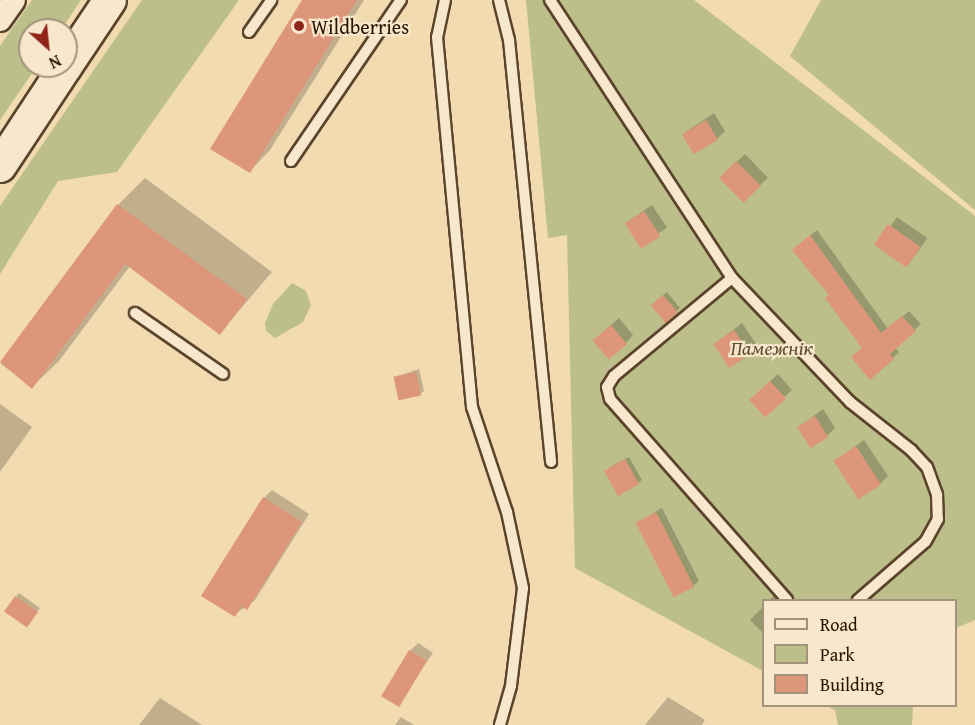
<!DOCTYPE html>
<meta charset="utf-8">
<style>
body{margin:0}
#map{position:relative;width:975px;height:725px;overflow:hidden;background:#f2dab1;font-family:"Gentium Book Plus",serif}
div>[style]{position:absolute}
.green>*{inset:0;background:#bcbf8a}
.shadow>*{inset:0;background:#0003;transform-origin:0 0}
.building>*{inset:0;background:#de967a;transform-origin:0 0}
.roads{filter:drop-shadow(2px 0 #5b442c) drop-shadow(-2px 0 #5b442c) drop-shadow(0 2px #5b442c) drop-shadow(0 -2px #5b442c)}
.lane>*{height:10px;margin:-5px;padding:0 5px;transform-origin:5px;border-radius:5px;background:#f7e7cc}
.street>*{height:22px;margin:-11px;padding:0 11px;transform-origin:11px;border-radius:11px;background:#f7e7cc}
.secondary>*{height:32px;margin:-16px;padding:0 16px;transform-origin:16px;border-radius:16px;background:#f7e7cc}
.dots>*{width:16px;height:16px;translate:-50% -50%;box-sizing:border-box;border:3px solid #f7e7cc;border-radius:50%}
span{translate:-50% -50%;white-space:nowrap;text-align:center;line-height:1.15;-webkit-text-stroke:4.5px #f7e7cc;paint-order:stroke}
.poi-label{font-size:20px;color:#291200}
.left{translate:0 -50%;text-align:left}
.park-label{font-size:20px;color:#5c4f30;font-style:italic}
.legend{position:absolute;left:762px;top:599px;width:195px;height:108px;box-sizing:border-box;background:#f7e7cc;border:2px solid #a5927a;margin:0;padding:8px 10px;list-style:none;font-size:18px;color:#291200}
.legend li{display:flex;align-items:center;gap:12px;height:30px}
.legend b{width:30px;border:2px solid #a5927a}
.north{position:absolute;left:18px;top:18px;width:60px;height:60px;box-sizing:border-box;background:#f7e7cc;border:2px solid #a5927a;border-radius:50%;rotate:153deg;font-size:16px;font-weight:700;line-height:24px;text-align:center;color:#291200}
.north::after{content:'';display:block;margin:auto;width:21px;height:27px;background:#8f2418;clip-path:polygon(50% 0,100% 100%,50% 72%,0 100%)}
</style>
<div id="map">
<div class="green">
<i style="clip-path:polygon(32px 0,81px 0,61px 30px,30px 30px,30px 66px,37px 66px,0 120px,0 46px)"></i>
<i style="clip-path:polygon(142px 0,239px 0,117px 172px,58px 181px,0 274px,0 206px)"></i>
<i style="clip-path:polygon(526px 0,694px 0,975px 216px,975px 620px,956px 628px,956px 600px,764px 600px,763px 671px,575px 568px,567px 235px,548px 238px)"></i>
<i style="clip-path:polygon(821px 0,975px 0,975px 210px,790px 56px)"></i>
<i style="clip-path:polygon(292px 283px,306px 291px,311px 305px,303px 322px,275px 338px,266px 331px,265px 323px,273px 304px)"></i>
<i style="clip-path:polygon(826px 706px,913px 706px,912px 725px,838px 725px,835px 710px)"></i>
</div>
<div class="shadow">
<i style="clip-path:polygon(304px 0,364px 0,270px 150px,249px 172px)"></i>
<i style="clip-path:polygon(714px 113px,725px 131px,717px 139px,683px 134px)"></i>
<i style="left:745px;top:154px;width:33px;height:34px;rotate:46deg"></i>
<i style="clip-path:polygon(145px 178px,272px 272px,220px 333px,130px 266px,59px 361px,32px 387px,1px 364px,118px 205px)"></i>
<i style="left:652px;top:205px;width:27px;height:32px;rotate:56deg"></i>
<i style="left:897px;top:217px;width:37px;height:34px;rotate:35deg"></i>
<i style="clip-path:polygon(817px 230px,888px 329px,909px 311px,921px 324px,895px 348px,899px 352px,893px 358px,863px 348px,800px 244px)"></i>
<i style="clip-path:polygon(667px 292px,680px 308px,666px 321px,656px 301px)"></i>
<i style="clip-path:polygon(619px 318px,633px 335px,626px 343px,594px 340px)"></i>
<i style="clip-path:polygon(742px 323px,757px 345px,749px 353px,715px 344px)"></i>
<i style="clip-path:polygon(419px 369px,424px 391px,420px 394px,395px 377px)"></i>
<i style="clip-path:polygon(778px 374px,792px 390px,784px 397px,759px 392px)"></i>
<i style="clip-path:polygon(0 404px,32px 427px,0 472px)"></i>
<i style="clip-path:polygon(823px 409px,835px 428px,827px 436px,799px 427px)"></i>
<i style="clip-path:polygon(864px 440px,888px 476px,880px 484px,835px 461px)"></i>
<i style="clip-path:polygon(629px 457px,642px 480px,638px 483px,610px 467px)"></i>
<i style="clip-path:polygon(272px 490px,309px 514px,255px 600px,234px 615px,264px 498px)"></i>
<i style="clip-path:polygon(662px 508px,699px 581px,693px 586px,637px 523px)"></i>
<i style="clip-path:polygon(19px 593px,40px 608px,30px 622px,16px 597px)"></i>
<i style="clip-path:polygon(775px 595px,780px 600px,769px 600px)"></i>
<i style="clip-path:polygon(764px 606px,764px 634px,750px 620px)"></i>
<i style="clip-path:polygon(418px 643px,433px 653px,397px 704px,410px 651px)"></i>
<i style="clip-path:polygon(668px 697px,705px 720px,702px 725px,645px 725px)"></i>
<i style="clip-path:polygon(160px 698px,202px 725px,139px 725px)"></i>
<i style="clip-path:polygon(401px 717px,414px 725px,395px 725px)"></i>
</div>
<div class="building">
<i style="clip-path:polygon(302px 0,357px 0,250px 173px,210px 149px)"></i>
<i style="left:706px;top:120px;width:23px;height:28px;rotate:59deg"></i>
<i style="left:736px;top:161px;width:35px;height:24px;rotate:45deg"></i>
<i style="clip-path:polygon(117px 204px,247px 299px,220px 335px,125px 264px,32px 389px,0 362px)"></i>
<i style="left:644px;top:211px;width:30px;height:23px;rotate:57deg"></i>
<i style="left:888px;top:224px;width:40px;height:25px;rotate:35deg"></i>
<i style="clip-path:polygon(810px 235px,881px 333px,902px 316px,916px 331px,890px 354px,894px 359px,870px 380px,851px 357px,862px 348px,825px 298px,829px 295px,792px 250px)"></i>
<i style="left:663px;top:295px;width:23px;height:16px;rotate:50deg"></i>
<i style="left:611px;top:325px;width:25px;height:24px;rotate:50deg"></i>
<i style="left:734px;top:330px;width:29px;height:25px;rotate:56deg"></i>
<i style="left:416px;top:372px;width:24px;height:23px;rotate:78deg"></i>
<i style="left:770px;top:381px;width:24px;height:28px;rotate:48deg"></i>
<i style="left:815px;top:416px;width:25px;height:21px;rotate:58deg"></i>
<i style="left:856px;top:446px;width:46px;height:27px;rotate:57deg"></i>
<i style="left:625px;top:459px;width:29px;height:24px;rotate:61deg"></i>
<i style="clip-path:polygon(263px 497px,302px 522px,247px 610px,241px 606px,235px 617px,201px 596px)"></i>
<i style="left:656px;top:512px;width:84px;height:23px;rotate:63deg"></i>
<i style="left:15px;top:596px;width:28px;height:19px;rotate:35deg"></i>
<i style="left:409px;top:650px;width:21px;height:54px;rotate:31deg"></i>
</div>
<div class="roads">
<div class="lane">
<i style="left:445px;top:0;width:38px;rotate:102deg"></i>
<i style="left:437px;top:37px;width:372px;rotate:84.6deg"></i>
<i style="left:472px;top:407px;width:111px;rotate:71.6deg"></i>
<i style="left:507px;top:512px;width:78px;rotate:78.1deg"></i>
<i style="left:523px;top:588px;width:99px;rotate:97deg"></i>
<i style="left:511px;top:686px;width:41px;rotate:105.8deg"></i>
<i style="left:499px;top:0;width:41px;rotate:76deg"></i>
<i style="left:509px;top:40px;width:424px;rotate:84.3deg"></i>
<i style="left:550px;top:0;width:332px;rotate:56.8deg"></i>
<i style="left:732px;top:278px;width:171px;rotate:46.4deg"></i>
<i style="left:850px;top:402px;width:78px;rotate:38.2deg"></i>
<i style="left:911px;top:450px;width:23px;rotate:47deg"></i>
<i style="left:927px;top:467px;width:30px;rotate:70deg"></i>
<i style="left:937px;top:495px;width:24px;rotate:88deg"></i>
<i style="left:938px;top:519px;width:26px;rotate:119deg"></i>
<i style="left:925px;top:542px;width:89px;rotate:139.1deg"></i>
<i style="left:249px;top:32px;width:39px;rotate:-55deg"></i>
<i style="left:291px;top:161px;width:195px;rotate:-55.7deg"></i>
<i style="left:732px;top:278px;width:153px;rotate:140.3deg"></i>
<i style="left:614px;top:376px;width:13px;rotate:122deg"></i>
<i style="left:607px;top:387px;width:12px;rotate:76deg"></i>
<i style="left:610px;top:399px;width:268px;rotate:48.6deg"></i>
<i style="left:135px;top:313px;width:107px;rotate:34.7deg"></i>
</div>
<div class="street">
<i style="left:0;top:20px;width:24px;rotate:-55deg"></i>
</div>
<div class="secondary">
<i style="left:66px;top:66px;width:79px;rotate:-56.3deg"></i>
<i style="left:0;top:166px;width:120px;rotate:-56.6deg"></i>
</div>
</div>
<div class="dots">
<i style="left:299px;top:26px;background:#8f2418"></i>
</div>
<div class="poi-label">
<span class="left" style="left:311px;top:26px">Wildberries</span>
</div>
<div class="park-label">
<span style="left:772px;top:347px">Памежнік</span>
</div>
<ul class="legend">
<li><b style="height:8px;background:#f7e7cc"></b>Road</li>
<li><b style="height:16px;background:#bcbf8a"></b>Park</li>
<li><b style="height:16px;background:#de967a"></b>Building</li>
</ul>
<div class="north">N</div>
</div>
